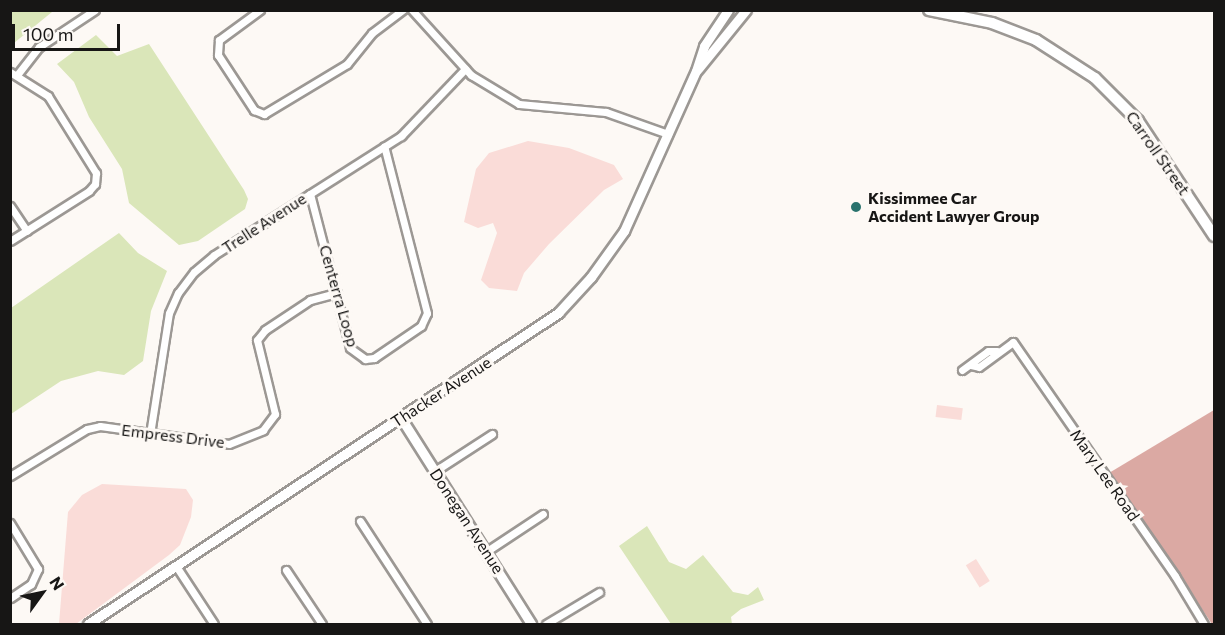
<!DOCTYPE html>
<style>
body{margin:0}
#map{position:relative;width:1225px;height:635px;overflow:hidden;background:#fdf9f5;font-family:Commissioner,sans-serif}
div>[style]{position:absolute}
.green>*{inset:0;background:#fadcd8;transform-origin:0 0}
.forest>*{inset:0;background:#dba9a3}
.water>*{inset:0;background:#dae6b9}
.roads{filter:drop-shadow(2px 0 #9c9894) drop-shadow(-2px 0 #9c9894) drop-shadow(0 2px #9c9894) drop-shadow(0 -2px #9c9894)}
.street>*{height:7px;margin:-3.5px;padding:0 3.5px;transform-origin:3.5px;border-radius:3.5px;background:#fff}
.secondary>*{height:9px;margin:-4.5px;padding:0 4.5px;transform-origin:4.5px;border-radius:4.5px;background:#fff}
.primary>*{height:10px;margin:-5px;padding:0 5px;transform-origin:5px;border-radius:5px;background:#fff}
.dots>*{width:16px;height:16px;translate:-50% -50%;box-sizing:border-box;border:3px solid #fdf9f5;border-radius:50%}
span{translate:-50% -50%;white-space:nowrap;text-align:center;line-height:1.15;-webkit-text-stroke:6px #fdf9f5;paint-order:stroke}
.street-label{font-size:16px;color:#171615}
.poi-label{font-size:16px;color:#171615;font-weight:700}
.left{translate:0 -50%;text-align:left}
.frame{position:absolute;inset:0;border:12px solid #171615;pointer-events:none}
.north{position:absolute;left:12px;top:563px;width:60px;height:60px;-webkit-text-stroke:4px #fdf9f5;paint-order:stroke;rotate:57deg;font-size:16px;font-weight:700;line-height:24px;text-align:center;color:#171615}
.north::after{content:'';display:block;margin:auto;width:21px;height:27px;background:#171615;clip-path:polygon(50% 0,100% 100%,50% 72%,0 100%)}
.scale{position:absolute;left:12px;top:24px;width:108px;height:27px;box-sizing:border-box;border:3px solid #171615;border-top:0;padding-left:8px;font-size:18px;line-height:21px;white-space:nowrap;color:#171615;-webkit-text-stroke:4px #fdf9f5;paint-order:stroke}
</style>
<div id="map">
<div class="green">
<i style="clip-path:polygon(528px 141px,569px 148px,614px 165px,623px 179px,604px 190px,549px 244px,524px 273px,517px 291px,489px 288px,481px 280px,497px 233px,493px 223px,478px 228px,464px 222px,476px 169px,489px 153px)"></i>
<i style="left:937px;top:405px;width:26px;height:12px;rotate:7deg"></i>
<i style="clip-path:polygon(102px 484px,186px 489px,193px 500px,191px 517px,180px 545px,169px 555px,76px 624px,59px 624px,68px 512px,82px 495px)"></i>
<i style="left:976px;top:559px;width:26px;height:12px;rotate:58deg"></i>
</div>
<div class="forest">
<i style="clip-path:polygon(1214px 410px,1214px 624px,1212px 624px,1109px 473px)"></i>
</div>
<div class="water">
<i style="clip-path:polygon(11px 10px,51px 10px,52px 12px,14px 43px,11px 42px)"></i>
<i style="clip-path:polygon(96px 35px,117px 56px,149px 44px,244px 190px,248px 199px,245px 209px,198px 241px,179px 245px,129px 203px,122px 169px,89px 117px,74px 82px,57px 64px)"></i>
<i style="clip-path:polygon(119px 233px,138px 253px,167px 271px,151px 311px,143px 361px,124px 375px,98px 371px,61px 381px,11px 414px,11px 308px)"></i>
<i style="clip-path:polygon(647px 526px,669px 562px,686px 569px,703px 555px,733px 592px,748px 595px,758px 587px,764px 600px,741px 609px,731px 617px,732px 624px,671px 624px,619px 546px)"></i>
</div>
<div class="roads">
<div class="street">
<i style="left:260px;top:10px;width:51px;rotate:143.8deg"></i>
<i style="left:219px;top:40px;width:15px;rotate:94deg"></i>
<i style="left:218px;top:55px;width:66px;rotate:56.8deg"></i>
<i style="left:254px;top:110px;width:11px;rotate:22deg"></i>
<i style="left:264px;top:114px;width:97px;rotate:-31.1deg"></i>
<i style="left:347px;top:64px;width:40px;rotate:-51deg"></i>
<i style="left:372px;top:33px;width:39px;rotate:-37deg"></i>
<i style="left:412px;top:10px;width:88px;rotate:47.8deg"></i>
<i style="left:471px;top:75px;width:56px;rotate:31.1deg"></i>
<i style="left:519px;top:104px;width:87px;rotate:5.3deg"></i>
<i style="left:606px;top:112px;width:66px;rotate:19.5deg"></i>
<i style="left:10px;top:72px;width:45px;rotate:32.3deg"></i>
<i style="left:48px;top:96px;width:91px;rotate:58.1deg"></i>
<i style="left:96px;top:173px;width:11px;rotate:95deg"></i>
<i style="left:95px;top:184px;width:9px;rotate:131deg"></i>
<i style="left:89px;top:191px;width:93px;rotate:147.7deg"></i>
<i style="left:17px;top:75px;width:36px;rotate:-52deg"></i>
<i style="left:39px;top:47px;width:67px;rotate:-33.5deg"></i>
<i style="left:310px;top:194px;width:159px;rotate:75.4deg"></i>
<i style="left:350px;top:348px;width:19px;rotate:36deg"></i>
<i style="left:365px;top:359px;width:9px;rotate:-6deg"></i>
<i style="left:374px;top:358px;width:57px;rotate:-34.2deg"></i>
<i style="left:421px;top:326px;width:14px;rotate:-65deg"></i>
<i style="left:427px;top:313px;width:172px;rotate:-104.4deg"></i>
<i style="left:10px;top:206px;width:30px;rotate:56deg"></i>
<i style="left:971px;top:365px;width:8px;rotate:14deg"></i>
<i style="left:979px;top:367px;width:42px;rotate:-36.3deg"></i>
<i style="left:1013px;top:342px;width:285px;rotate:55.3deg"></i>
<i style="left:1175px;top:576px;width:56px;rotate:58.9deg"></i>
<i style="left:962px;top:370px;width:32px;rotate:-36deg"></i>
<i style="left:988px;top:351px;width:9px"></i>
<i style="left:150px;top:434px;width:122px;rotate:-81.1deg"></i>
<i style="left:169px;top:313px;width:22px;rotate:-66deg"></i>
<i style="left:178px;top:293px;width:26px;rotate:-53deg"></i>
<i style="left:194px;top:272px;width:26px;rotate:-40deg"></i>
<i style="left:214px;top:255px;width:222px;rotate:-32.5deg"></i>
<i style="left:401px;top:136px;width:93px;rotate:-46.3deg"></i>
<i style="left:435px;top:471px;width:68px;rotate:-33deg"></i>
<i style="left:10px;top:476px;width:90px;rotate:-31.4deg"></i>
<i style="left:87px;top:429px;width:13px;rotate:-13deg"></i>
<i style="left:100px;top:426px;width:130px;rotate:7.9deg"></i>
<i style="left:229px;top:444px;width:37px;rotate:-22deg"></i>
<i style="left:263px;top:430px;width:20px;rotate:-53deg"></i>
<i style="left:275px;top:414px;width:76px;rotate:-103.7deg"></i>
<i style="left:257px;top:340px;width:13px;rotate:-51deg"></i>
<i style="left:265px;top:330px;width:54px;rotate:-33.7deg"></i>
<i style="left:310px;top:300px;width:28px;rotate:-15deg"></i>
<i style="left:360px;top:521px;width:123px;rotate:57deg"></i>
<i style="left:10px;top:523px;width:54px;rotate:58.7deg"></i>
<i style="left:38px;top:569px;width:17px;rotate:115deg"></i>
<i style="left:31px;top:584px;width:25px;rotate:146deg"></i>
<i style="left:487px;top:551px;width:67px;rotate:-33.5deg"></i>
<i style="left:176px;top:566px;width:69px;rotate:56.8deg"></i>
<i style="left:286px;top:570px;width:65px;rotate:56.3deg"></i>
<i style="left:546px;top:624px;width:62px;rotate:-31.1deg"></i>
</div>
<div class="secondary">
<i style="left:698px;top:69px;width:76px;rotate:-50.9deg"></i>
<i style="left:401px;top:418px;width:244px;rotate:57.7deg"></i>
<i style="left:88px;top:624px;width:564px;rotate:-33.49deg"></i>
<i style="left:558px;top:313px;width:49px;rotate:-47.5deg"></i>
<i style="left:591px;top:277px;width:57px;rotate:-54.3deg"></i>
<i style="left:624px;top:231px;width:175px;rotate:-65.8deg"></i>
<i style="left:696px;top:71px;width:26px;rotate:-72deg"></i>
<i style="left:704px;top:46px;width:43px;rotate:-56.3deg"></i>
</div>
<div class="primary">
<i style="left:929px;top:10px;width:64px;rotate:11.7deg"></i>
<i style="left:992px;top:23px;width:47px;rotate:21.1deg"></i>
<i style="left:1036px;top:40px;width:70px;rotate:32.8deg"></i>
<i style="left:1095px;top:78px;width:61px;rotate:45deg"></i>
<i style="left:1138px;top:121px;width:138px;rotate:56.5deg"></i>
</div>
</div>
<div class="dots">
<i style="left:856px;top:207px;background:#29726d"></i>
</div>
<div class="street-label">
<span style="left:1158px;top:153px;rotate:55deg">Carroll Street</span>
<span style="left:264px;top:223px;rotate:-33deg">Trelle Avenue</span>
<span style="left:339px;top:296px;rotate:74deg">Centerra Loop</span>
<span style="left:441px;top:392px;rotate:-33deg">Thacker Avenue</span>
<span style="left:173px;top:436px;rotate:7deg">Empress Drive</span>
<span style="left:1105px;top:475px;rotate:55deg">Mary Lee Road</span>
<span style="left:467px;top:521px;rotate:57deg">Donegan Avenue</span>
</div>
<div class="poi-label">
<span class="left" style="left:868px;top:207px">Kissimmee Car<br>Accident Lawyer Group</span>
</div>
<div class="frame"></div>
<div class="north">N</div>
<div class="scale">100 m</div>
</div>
